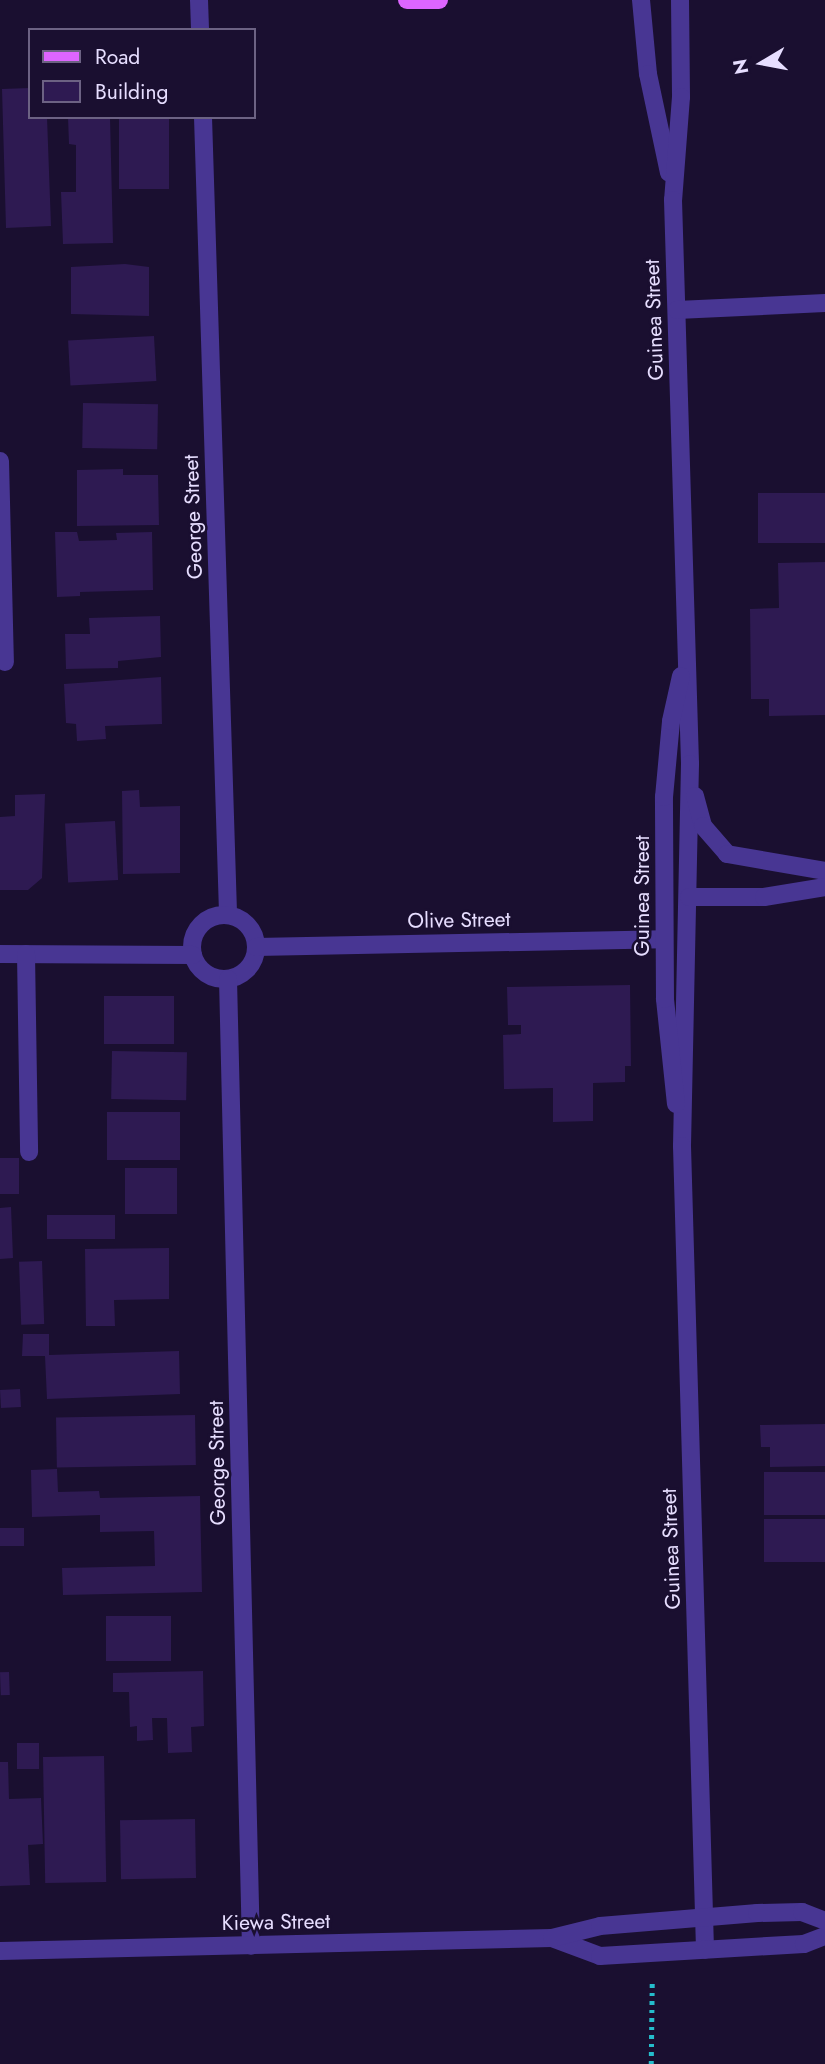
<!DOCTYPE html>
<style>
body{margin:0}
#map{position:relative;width:825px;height:2064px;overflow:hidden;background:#1a0f30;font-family:Jost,sans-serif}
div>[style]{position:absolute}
.building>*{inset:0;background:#2e1a52;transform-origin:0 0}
.path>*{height:4.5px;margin-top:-2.25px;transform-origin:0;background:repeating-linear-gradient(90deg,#25bdcc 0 3.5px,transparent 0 8.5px)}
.minor>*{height:18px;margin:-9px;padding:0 9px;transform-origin:9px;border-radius:9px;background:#483693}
.minor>.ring{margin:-9px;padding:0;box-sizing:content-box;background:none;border:18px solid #483693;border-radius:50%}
.major>*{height:18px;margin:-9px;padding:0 9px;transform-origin:9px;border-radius:9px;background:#dd65ff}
span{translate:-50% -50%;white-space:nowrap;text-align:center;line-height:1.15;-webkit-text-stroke:5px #1a0f30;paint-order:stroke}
.street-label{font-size:21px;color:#e7deff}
.legend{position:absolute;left:28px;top:28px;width:228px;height:91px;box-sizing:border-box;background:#1a0f30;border:2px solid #6c6283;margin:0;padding:9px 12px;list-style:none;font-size:21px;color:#e7deff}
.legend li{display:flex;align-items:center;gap:14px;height:35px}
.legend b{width:35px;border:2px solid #6c6283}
.north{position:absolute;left:727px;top:28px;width:70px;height:70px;-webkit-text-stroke:5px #1a0f30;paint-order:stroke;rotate:260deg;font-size:19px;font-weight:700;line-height:28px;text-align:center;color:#e7deff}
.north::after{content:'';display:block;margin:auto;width:24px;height:32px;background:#e7deff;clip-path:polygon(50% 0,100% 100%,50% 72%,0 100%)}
</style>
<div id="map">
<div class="building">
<i style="clip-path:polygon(30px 88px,30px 117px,47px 117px,51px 226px,6px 228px,2px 89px)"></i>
<i style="clip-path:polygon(68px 117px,110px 117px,113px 243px,63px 244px,61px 192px,76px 192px,76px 145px,69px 144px)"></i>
<i style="left:119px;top:117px;width:50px;height:72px"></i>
<i style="clip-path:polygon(125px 264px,149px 267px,149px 316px,71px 314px,71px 267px)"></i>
<i style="left:154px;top:336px;width:45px;height:86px;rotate:87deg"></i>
<i style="left:83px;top:403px;width:75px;height:45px;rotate:1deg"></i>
<i style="clip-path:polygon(123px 469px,123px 475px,158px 475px,159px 525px,77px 526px,77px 470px)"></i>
<i style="left:825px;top:493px;width:50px;height:67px;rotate:90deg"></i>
<i style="clip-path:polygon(55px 532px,77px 532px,79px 541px,117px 540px,116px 533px,152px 532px,153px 590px,80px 592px,80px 596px,57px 597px)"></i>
<i style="clip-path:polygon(825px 562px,825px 715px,769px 716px,769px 699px,751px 699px,750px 609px,779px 608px,778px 563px)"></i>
<i style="clip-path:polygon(160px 616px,161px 657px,118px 661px,118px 668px,66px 669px,65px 634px,90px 634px,89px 618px)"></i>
<i style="clip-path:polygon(161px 677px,162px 724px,105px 726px,106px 739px,77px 741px,76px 724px,66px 723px,64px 684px)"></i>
<i style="clip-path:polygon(139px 790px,140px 807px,180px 806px,180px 873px,123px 874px,122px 791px)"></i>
<i style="clip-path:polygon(45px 794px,42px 878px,28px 890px,0 890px,0 817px,15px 816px,15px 795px)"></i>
<i style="left:115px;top:821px;width:59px;height:50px;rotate:87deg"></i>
<i style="clip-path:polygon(630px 985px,631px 1066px,625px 1066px,625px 1082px,593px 1083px,593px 1121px,553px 1122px,553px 1088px,504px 1089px,503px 1035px,521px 1034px,521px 1025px,508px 1025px,507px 987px)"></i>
<i style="left:104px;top:996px;width:70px;height:48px"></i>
<i style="left:112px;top:1051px;width:75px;height:48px;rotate:1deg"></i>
<i style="left:107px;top:1112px;width:73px;height:48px"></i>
<i style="left:0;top:1158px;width:19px;height:36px"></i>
<i style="left:125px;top:1168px;width:52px;height:46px"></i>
<i style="clip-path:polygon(11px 1207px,13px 1258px,0 1259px,0 1208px)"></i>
<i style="left:47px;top:1215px;width:68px;height:24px"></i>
<i style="clip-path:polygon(169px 1248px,169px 1299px,114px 1300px,115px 1326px,86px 1326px,85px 1249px)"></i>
<i style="left:42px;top:1261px;width:63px;height:23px;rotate:88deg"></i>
<i style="clip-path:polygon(23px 1334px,49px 1334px,49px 1355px,179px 1351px,180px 1394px,47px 1399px,45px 1356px,22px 1356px)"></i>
<i style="left:20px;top:1389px;width:18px;height:20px;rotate:87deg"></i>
<i style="left:195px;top:1415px;width:50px;height:139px;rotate:89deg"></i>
<i style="clip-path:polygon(825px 1424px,825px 1466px,770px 1467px,770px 1447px,761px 1447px,760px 1425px)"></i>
<i style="clip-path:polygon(57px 1469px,58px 1492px,99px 1491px,100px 1498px,200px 1496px,202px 1592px,63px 1595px,62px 1568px,155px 1566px,154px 1531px,100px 1532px,100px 1515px,32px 1517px,31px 1470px)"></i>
<i style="left:825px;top:1472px;width:43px;height:61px;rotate:90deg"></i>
<i style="left:825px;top:1519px;width:43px;height:61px;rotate:90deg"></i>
<i style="left:24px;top:1528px;width:18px;height:24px;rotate:90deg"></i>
<i style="left:171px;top:1616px;width:45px;height:65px;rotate:90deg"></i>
<i style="clip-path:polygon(203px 1671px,204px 1726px,191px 1727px,192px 1752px,168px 1753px,167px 1718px,152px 1718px,153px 1740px,137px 1741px,137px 1726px,130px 1727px,129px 1692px,113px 1692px,113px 1673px)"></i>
<i style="left:9px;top:1672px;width:23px;height:9px;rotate:88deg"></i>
<i style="left:17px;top:1743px;width:22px;height:26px"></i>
<i style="left:104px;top:1756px;width:126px;height:61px;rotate:89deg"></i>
<i style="clip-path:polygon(0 1762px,8px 1762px,9px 1799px,41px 1798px,43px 1844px,28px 1845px,30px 1885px,0 1886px)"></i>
<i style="left:195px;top:1819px;width:59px;height:75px;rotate:89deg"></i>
</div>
<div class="path">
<i style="left:651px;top:2064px;width:81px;rotate:-89.3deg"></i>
</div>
<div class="minor">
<i style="left:199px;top:0;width:30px;rotate:88deg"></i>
<i style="left:641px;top:0;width:74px;rotate:84.6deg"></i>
<i style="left:648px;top:74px;width:101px;rotate:78deg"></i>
<i style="left:680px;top:0;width:97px;rotate:89.4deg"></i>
<i style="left:681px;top:97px;width:103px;rotate:94.4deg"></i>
<i style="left:673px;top:200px;width:564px;rotate:88.27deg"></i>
<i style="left:690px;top:764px;width:382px;rotate:91.2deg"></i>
<i style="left:682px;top:1146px;width:804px;rotate:88.36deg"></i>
<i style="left:203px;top:117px;width:797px;rotate:88.2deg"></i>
<i style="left:677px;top:310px;width:148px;rotate:-2.7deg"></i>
<i style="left:0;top:461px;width:201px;rotate:88.6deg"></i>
<i style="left:695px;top:796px;width:31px;rotate:75deg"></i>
<i style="left:703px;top:826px;width:37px;rotate:49deg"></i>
<i style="left:727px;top:854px;width:99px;rotate:9.8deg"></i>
<i style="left:689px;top:897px;width:75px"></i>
<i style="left:764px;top:897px;width:62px;rotate:-9.3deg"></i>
<i class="ring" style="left:192px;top:915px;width:46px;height:46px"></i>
<i style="left:256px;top:947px;width:407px;rotate:-1.1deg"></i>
<i style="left:0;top:954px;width:193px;rotate:0.3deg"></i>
<i style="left:26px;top:954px;width:198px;rotate:89.1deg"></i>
<i style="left:228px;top:979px;width:967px;rotate:88.64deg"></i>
<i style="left:676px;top:1104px;width:106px;rotate:-96deg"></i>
<i style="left:665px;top:999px;width:202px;rotate:-90.3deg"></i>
<i style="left:664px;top:797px;width:76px;rotate:-84.7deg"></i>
<i style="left:671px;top:721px;width:46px;rotate:-77.5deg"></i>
<i style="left:552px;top:1938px;width:51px;rotate:20.6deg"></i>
<i style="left:600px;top:1956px;width:204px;rotate:-3.4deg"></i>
<i style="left:804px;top:1944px;width:22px;rotate:-21deg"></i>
<i style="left:0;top:1951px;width:552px;rotate:-1.35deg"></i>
<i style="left:552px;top:1938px;width:49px;rotate:-14deg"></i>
<i style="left:600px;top:1926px;width:158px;rotate:-4.7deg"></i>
<i style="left:757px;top:1913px;width:45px;rotate:-1.3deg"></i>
<i style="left:802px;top:1912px;width:25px;rotate:21deg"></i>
</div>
<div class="major">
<i style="left:407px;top:0;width:32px"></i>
</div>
<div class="street-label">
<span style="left:654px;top:320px;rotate:-92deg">Guinea Street</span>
<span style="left:193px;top:517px;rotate:-92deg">George Street</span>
<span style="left:642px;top:896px;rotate:-90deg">Guinea Street</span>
<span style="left:459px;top:920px;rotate:-1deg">Olive Street</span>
<span style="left:217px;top:1463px;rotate:-91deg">George Street</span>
<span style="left:671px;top:1549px;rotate:-92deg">Guinea Street</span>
<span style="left:276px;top:1922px;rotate:-1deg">Kiewa Street</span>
</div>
<ul class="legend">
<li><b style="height:9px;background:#dd65ff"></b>Road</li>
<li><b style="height:19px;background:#2e1a52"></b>Building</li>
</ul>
<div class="north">N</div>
</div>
